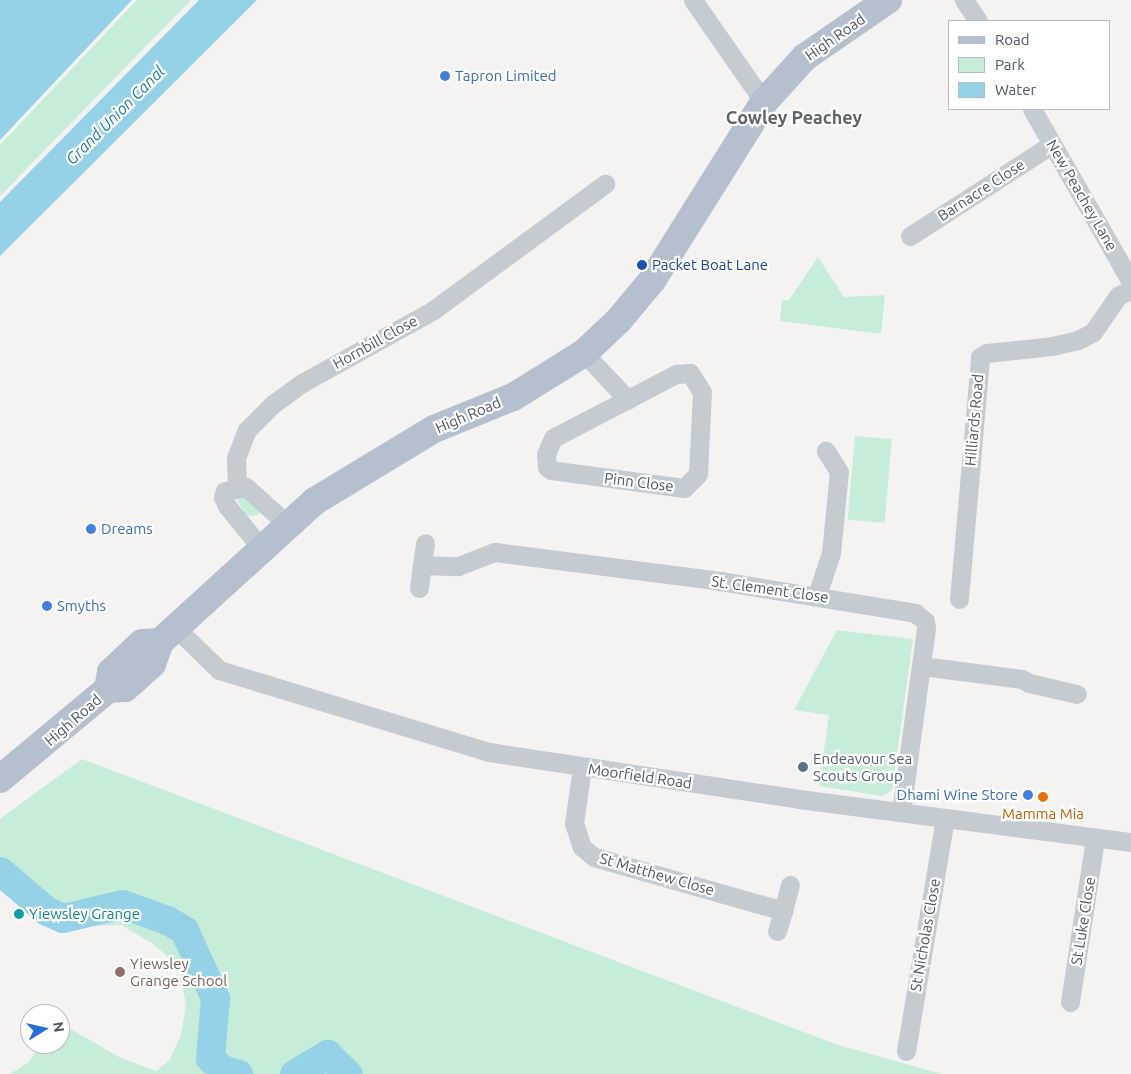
<!DOCTYPE html>
<style>
body{margin:0}
#map{position:relative;width:1131px;height:1074px;overflow:hidden;background:#f4f3f2;font-family:Ubuntu,sans-serif}
div>[style]{position:absolute}
.green>*{inset:0;background:#c5edd7;transform-origin:0 0}
.water>*{inset:0;background:#96d2e7}
.river>*{height:29px;margin:-14.5px;padding:0 14.5px;transform-origin:14.5px;border-radius:14.5px;background:#96d2e7}
.street>*{height:19px;margin:-9.5px;padding:0 9.5px;transform-origin:9.5px;border-radius:9.5px;background:#c4ccd2}
.primary>*{height:28px;margin:-14px;padding:0 14px;transform-origin:14px;border-radius:14px;background:#b4c0ce}
.dots>*{width:14px;height:14px;translate:-50% -50%;box-sizing:border-box;border:2px solid #fff;border-radius:50%}
span{translate:-50% -50%;white-space:nowrap;text-align:center;line-height:1.15;-webkit-text-stroke:4.5px #fff;paint-order:stroke}
.street-label{font-size:15px;color:#4b545f}
.shop-label{font-size:15px;color:#366cbe}
.left{translate:0 -50%;text-align:left}
.right{translate:-100% -50%;text-align:right}
.transit-label{font-size:15px;color:#164399}
.service-label{font-size:15px;color:#4e5e75}
.food-label{font-size:15px;color:#c56008}
.culture-label{font-size:15px;color:#0d838f}
.education-label{font-size:15px;color:#785e54}
.water-label{font-size:16px;color:#177b9f;font-style:italic}
.quarter-label{font-size:18px;color:#5f6267;font-weight:700}
.legend{position:absolute;left:948px;top:20px;width:162px;height:90px;box-sizing:border-box;background:#fff;border:1px solid #b7bbbf;margin:0;padding:6px 9px;list-style:none;font-size:15px;color:#4b545f}
.legend li{display:flex;align-items:center;gap:10px;height:25px}
.legend b{width:25px;border:1px solid #b7bbbf}
.north{position:absolute;left:20px;top:1004px;width:50px;height:50px;box-sizing:border-box;background:#fff;border:1px solid #b7bbbf;border-radius:50%;rotate:81deg;font-size:14px;font-weight:700;line-height:20px;text-align:center;color:#4b545f}
.north::after{content:'';display:block;margin:auto;width:18px;height:22px;background:#276cd9;clip-path:polygon(50% 0,100% 100%,50% 72%,0 100%)}
</style>
<div id="map">
<div class="green">
<i style="clip-path:polygon(137px 0,191px 0,0 196px,0 145px)"></i>
<i style="clip-path:polygon(818px 257px,844px 297px,885px 295px,881px 334px,780px 321px,782px 300px,789px 300px)"></i>
<i style="left:855px;top:436px;width:37px;height:84px;rotate:5deg"></i>
<i style="clip-path:polygon(242px 494px,260px 511px,258px 515px,249px 516px,244px 512px,237px 499px)"></i>
<i style="clip-path:polygon(837px 630px,913px 639px,892px 790px,882px 796px,819px 786px,829px 715px,794px 710px)"></i>
<i style="clip-path:polygon(82px 759px,838px 1045px,942px 1074px,10px 1074px,29px 1062px,41px 1044px,60px 1044px,60px 1023px,121px 1058px,156px 1071px,169px 1061px,181px 1035px,186px 1005px,179px 966px,152px 943px,121px 925px,63px 927px,42px 914px,0 877px,0 873px,47px 914px,62px 923px,122px 906px,167px 921px,183px 932px,213px 999px,213px 1034px,215px 998px,184px 930px,167px 920px,122px 904px,95px 913px,63px 914px,0 859px,0 819px)"></i>
</div>
<div class="water">
<i style="clip-path:polygon(0 0,132px 0,0 140px)"></i>
<i style="clip-path:polygon(199px 0,257px 0,0 256px,0 202px)"></i>
<i style="clip-path:polygon(0 859px,63px 914px,62px 923px,47px 914px,0 873px)"></i>
</div>
<div class="river">
<i style="left:0;top:871px;width:62px;rotate:40.4deg"></i>
<i style="left:47px;top:911px;width:17px;rotate:24deg"></i>
<i style="left:63px;top:918px;width:61px;rotate:-13.3deg"></i>
<i style="left:122px;top:904px;width:48px;rotate:19.6deg"></i>
<i style="left:167px;top:920px;width:20px;rotate:30deg"></i>
<i style="left:184px;top:930px;width:75px;rotate:65.5deg"></i>
<i style="left:215px;top:998px;width:60px;rotate:94.8deg"></i>
<i style="left:210px;top:1058px;width:16px;rotate:43deg"></i>
<i style="left:222px;top:1069px;width:17px;rotate:17deg"></i>
<i style="left:294px;top:1074px;width:39px;rotate:-31deg"></i>
<i style="left:327px;top:1054px;width:29px;rotate:44deg"></i>
</div>
<div class="street">
<i style="left:693px;top:0;width:124px;rotate:55.2deg"></i>
<i style="left:964px;top:0;width:25px;rotate:56deg"></i>
<i style="left:1032px;top:109px;width:199px;rotate:60.2deg"></i>
<i style="left:910px;top:236px;width:169px;rotate:-32.9deg"></i>
<i style="left:584px;top:353px;width:64px;rotate:46.9deg"></i>
<i style="left:690px;top:373px;width:22px;rotate:58deg"></i>
<i style="left:702px;top:392px;width:82px;rotate:92.8deg"></i>
<i style="left:698px;top:474px;width:20px;rotate:135deg"></i>
<i style="left:684px;top:488px;width:134px;rotate:-172.3deg"></i>
<i style="left:551px;top:470px;width:5px;rotate:-143deg"></i>
<i style="left:547px;top:467px;width:13px;rotate:-94deg"></i>
<i style="left:546px;top:454px;width:17px;rotate:-66deg"></i>
<i style="left:553px;top:438px;width:139px;rotate:-27.5deg"></i>
<i style="left:676px;top:374px;width:14px;rotate:-4deg"></i>
<i style="left:237px;top:486px;width:28px;rotate:-92deg"></i>
<i style="left:236px;top:458px;width:30px;rotate:-69deg"></i>
<i style="left:247px;top:430px;width:37px;rotate:-45deg"></i>
<i style="left:273px;top:404px;width:36px;rotate:-36deg"></i>
<i style="left:302px;top:383px;width:149px;rotate:-29deg"></i>
<i style="left:432px;top:311px;width:215px;rotate:-36.3deg"></i>
<i style="left:262px;top:549px;width:55px;rotate:-129.1deg"></i>
<i style="left:227px;top:506px;width:10px;rotate:-114deg"></i>
<i style="left:223px;top:497px;width:6px;rotate:-72deg"></i>
<i style="left:225px;top:491px;width:21px;rotate:-11deg"></i>
<i style="left:246px;top:487px;width:55px;rotate:42.1deg"></i>
<i style="left:422px;top:565px;width:22px;rotate:-82deg"></i>
<i style="left:419px;top:588px;width:23px;rotate:-83deg"></i>
<i style="left:422px;top:565px;width:36px;rotate:2deg"></i>
<i style="left:458px;top:566px;width:40px;rotate:-21deg"></i>
<i style="left:495px;top:552px;width:227px;rotate:7.3deg"></i>
<i style="left:720px;top:581px;width:198px;rotate:9.3deg"></i>
<i style="left:915px;top:613px;width:13px;rotate:39deg"></i>
<i style="left:925px;top:621px;width:7px;rotate:82deg"></i>
<i style="left:926px;top:628px;width:186px;rotate:97.7deg"></i>
<i style="left:817px;top:595px;width:44px;rotate:-71.6deg"></i>
<i style="left:831px;top:553px;width:81px;rotate:-84.4deg"></i>
<i style="left:839px;top:472px;width:25px;rotate:-122deg"></i>
<i style="left:959px;top:599px;width:243px;rotate:-85deg"></i>
<i style="left:980px;top:357px;width:8px;rotate:-30deg"></i>
<i style="left:987px;top:353px;width:65px;rotate:-6.1deg"></i>
<i style="left:1052px;top:346px;width:27px;rotate:-13deg"></i>
<i style="left:1078px;top:340px;width:17px;rotate:-28deg"></i>
<i style="left:1093px;top:332px;width:44px;rotate:-55.2deg"></i>
<i style="left:1118px;top:296px;width:15px;rotate:-28deg"></i>
<i style="left:176px;top:628px;width:60px;rotate:44.3deg"></i>
<i style="left:219px;top:670px;width:282px;rotate:16.9deg"></i>
<i style="left:489px;top:752px;width:314px;rotate:8.6deg"></i>
<i style="left:799px;top:799px;width:335px;rotate:7.4deg"></i>
<i style="left:922px;top:666px;width:101px;rotate:7.4deg"></i>
<i style="left:1022px;top:679px;width:8px;rotate:30deg"></i>
<i style="left:1029px;top:683px;width:49px;rotate:12.9deg"></i>
<i style="left:582px;top:768px;width:56px;rotate:98.3deg"></i>
<i style="left:574px;top:823px;width:25px;rotate:72deg"></i>
<i style="left:582px;top:847px;width:16px;rotate:40deg"></i>
<i style="left:594px;top:857px;width:197px;rotate:15.9deg"></i>
<i style="left:783px;top:911px;width:27px;rotate:-75deg"></i>
<i style="left:777px;top:931px;width:21px;rotate:-73deg"></i>
<i style="left:1070px;top:1002px;width:165px;rotate:-81.3deg"></i>
<i style="left:906px;top:1051px;width:235px;rotate:-80.5deg"></i>
</div>
<div class="primary">
<i style="left:108px;top:689px;width:17px;rotate:-3deg"></i>
<i style="left:125px;top:688px;width:9px;rotate:-41deg"></i>
<i style="left:132px;top:682px;width:27px;rotate:-42deg"></i>
<i style="left:152px;top:664px;width:23px;rotate:-70deg"></i>
<i style="left:0;top:779px;width:141px;rotate:-39.8deg"></i>
<i style="left:108px;top:689px;width:17px;rotate:-80deg"></i>
<i style="left:111px;top:672px;width:42px;rotate:-43.1deg"></i>
<i style="left:142px;top:643px;width:18px;rotate:-3deg"></i>
<i style="left:160px;top:642px;width:210px;rotate:-42.3deg"></i>
<i style="left:315px;top:501px;width:139px;rotate:-31.2deg"></i>
<i style="left:434px;top:429px;width:85px;rotate:-22.1deg"></i>
<i style="left:513px;top:397px;width:84px;rotate:-31.8deg"></i>
<i style="left:584px;top:353px;width:48px;rotate:-43.3deg"></i>
<i style="left:619px;top:320px;width:53px;rotate:-50.3deg"></i>
<i style="left:653px;top:279px;width:209px;rotate:-57.9deg"></i>
<i style="left:764px;top:102px;width:61px;rotate:-47.7deg"></i>
<i style="left:805px;top:57px;width:101px;rotate:-34.5deg"></i>
</div>
<div class="dots">
<i style="left:445px;top:76px;background:#3f7fe0"></i>
<i style="left:642px;top:265px;background:#1a4fb4"></i>
<i style="left:91px;top:529px;background:#3f7fe0"></i>
<i style="left:47px;top:606px;background:#3f7fe0"></i>
<i style="left:803px;top:767px;background:#5c6f8a"></i>
<i style="left:1028px;top:795px;background:#3f7fe0"></i>
<i style="left:1043px;top:797px;background:#e8710a"></i>
<i style="left:19px;top:914px;background:#0f9aa8"></i>
<i style="left:120px;top:972px;background:#8d6e63"></i>
</div>
<div class="street-label">
<span style="left:835px;top:37px;rotate:-35deg">High Road</span>
<span style="left:981px;top:190px;rotate:-33deg">Barnacre Close</span>
<span style="left:1082px;top:195px;rotate:60deg">New Peachey Lane</span>
<span style="left:375px;top:342px;rotate:-29deg">Hornbill Close</span>
<span style="left:468px;top:415px;rotate:-23deg">High Road</span>
<span style="left:974px;top:420px;rotate:-85deg">Hilliards Road</span>
<span style="left:639px;top:482px;rotate:7deg">Pinn Close</span>
<span style="left:770px;top:589px;rotate:8deg">St. Clement Close</span>
<span style="left:73px;top:720px;rotate:-41deg">High Road</span>
<span style="left:640px;top:776px;rotate:8deg">Moorfield Road</span>
<span style="left:657px;top:874px;rotate:16deg">St Matthew Close</span>
<span style="left:1083px;top:921px;rotate:-81deg">St Luke Close</span>
<span style="left:925px;top:935px;rotate:-80deg">St Nicholas Close</span>
</div>
<div class="shop-label">
<span class="left" style="left:455px;top:76px">Tapron Limited</span>
<span class="left" style="left:101px;top:529px">Dreams</span>
<span class="left" style="left:57px;top:606px">Smyths</span>
<span class="right" style="left:1018px;top:795px">Dhami Wine Store</span>
</div>
<div class="transit-label">
<span class="left" style="left:652px;top:265px">Packet Boat Lane</span>
</div>
<div class="service-label">
<span class="left" style="left:813px;top:767px">Endeavour Sea<br>Scouts Group</span>
</div>
<div class="food-label">
<span style="left:1043px;top:814px">Mamma Mia</span>
</div>
<div class="culture-label">
<span class="left" style="left:29px;top:914px">Yiewsley Grange</span>
</div>
<div class="education-label">
<span class="left" style="left:130px;top:972px">Yiewsley<br>Grange School</span>
</div>
<div class="water-label">
<span style="left:115px;top:115px;rotate:-45deg">Grand Union Canal</span>
</div>
<div class="quarter-label">
<span style="left:794px;top:117px">Cowley Peachey</span>
</div>
<ul class="legend">
<li><b style="height:6px;background:#b4c0ce"></b>Road</li>
<li><b style="height:14px;background:#c5edd7"></b>Park</li>
<li><b style="height:14px;background:#96d2e7"></b>Water</li>
</ul>
<div class="north">N</div>
</div>
